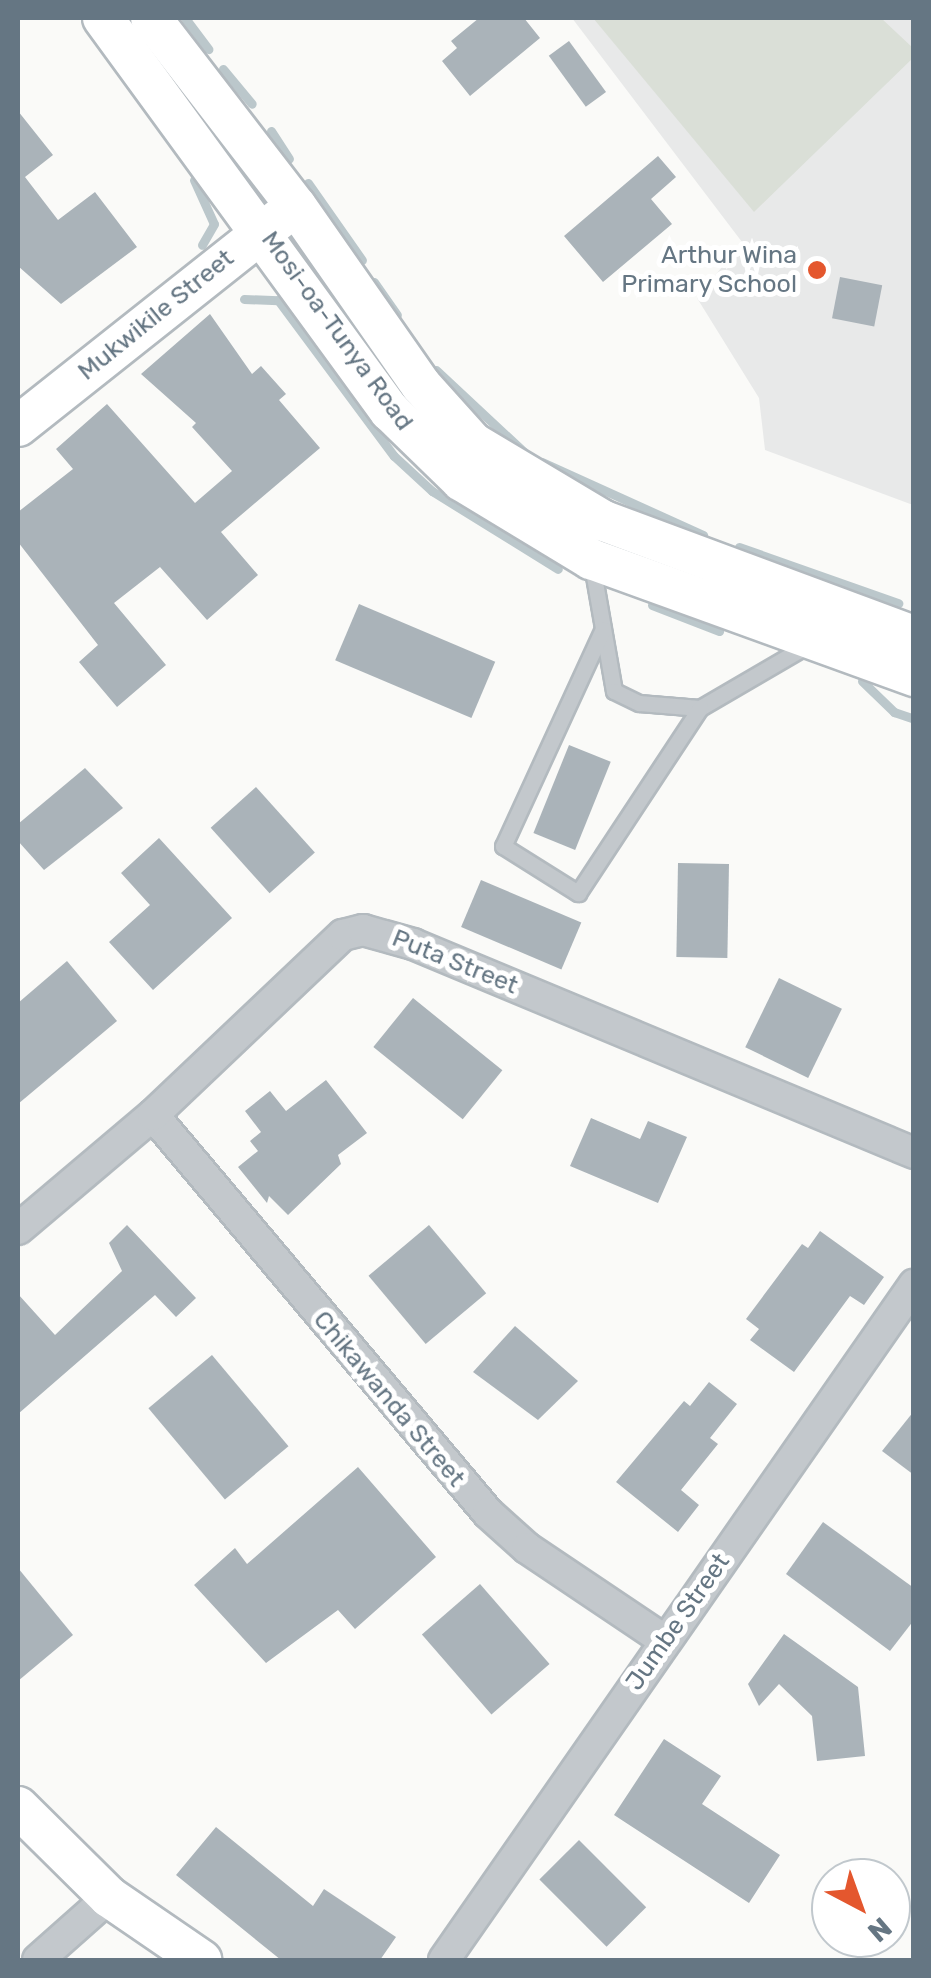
<!DOCTYPE html>
<style>
body{margin:0}
#map{position:relative;width:931px;height:1978px;overflow:hidden;background:#fafaf8;font-family:Rubik,sans-serif}
div>[style]{position:absolute}
.built>*{inset:0;background:#e8e9e9}
.green>*{inset:0;background:#dadfd7}
.stream>*{height:9px;margin:-4.5px;padding:0 4.5px;transform-origin:4.5px;border-radius:4.5px;background:#bbc7cb}
.building>*{inset:0;background:#aab3b9;transform-origin:0 0}
.roads{filter:drop-shadow(2px 0 #b3babf) drop-shadow(-2px 0 #b3babf) drop-shadow(0 2px #b3babf) drop-shadow(0 -2px #b3babf)}
.lane>*{height:15px;margin:-7.5px;padding:0 7.5px;transform-origin:7.5px;border-radius:7.5px;background:#c3c8cc}
.street>*{height:30px;margin:-15px;padding:0 15px;transform-origin:15px;border-radius:15px;background:#c3c8cc}
.secondary>*{height:40px;margin:-20px;padding:0 20px;transform-origin:20px;border-radius:20px;background:#fff}
.dots>*{width:28px;height:28px;translate:-50% -50%;box-sizing:border-box;border:5px solid #fff;border-radius:50%}
span{translate:-50% -50%;white-space:nowrap;text-align:center;line-height:1.15;-webkit-text-stroke:10px #fff;paint-order:stroke}
.poi-label{font-size:25px;color:#657683}
.right{translate:-100% -50%;text-align:right}
.street-label{font-size:25px;color:#657683}
.frame{position:absolute;inset:0;border:20px solid #657683;pointer-events:none}
.north{position:absolute;left:811px;top:1858px;width:100px;height:100px;box-sizing:border-box;background:#fff;border:2px solid #c1c8cd;border-radius:50%;rotate:139deg;font-size:28px;font-weight:700;line-height:40px;text-align:center;color:#657683}
.north::after{content:'';display:block;margin:auto;width:35px;height:45px;background:#e4572e;clip-path:polygon(50% 0,100% 100%,50% 72%,0 100%)}
</style>
<div id="map">
<div class="built">
<i style="clip-path:polygon(572px 18px,913px 18px,913px 505px,765px 450px,759px 398px,697px 298px,742px 242px)"></i>
</div>
<div class="green">
<i style="clip-path:polygon(593px 18px,881px 18px,913px 48px,913px 58px,754px 212px)"></i>
</div>
<div class="stream">
<i style="left:185px;top:18px;width:39px;rotate:53deg"></i>
<i style="left:223px;top:69px;width:45px;rotate:50.4deg"></i>
<i style="left:271px;top:131px;width:33px;rotate:57deg"></i>
<i style="left:194px;top:180px;width:48px;rotate:65.6deg"></i>
<i style="left:214px;top:224px;width:24px;rotate:120deg"></i>
<i style="left:308px;top:183px;width:94px;rotate:55deg"></i>
<i style="left:374px;top:282px;width:40px;rotate:55.1deg"></i>
<i style="left:244px;top:299px;width:34px;rotate:2deg"></i>
<i style="left:278px;top:300px;width:194px;rotate:53.4deg"></i>
<i style="left:394px;top:456px;width:52px;rotate:42.6deg"></i>
<i style="left:432px;top:491px;width:148px;rotate:31.8deg"></i>
<i style="left:436px;top:370px;width:120px;rotate:43deg"></i>
<i style="left:542px;top:462px;width:177px;rotate:24.4deg"></i>
<i style="left:739px;top:547px;width:169px;rotate:19.4deg"></i>
<i style="left:652px;top:605px;width:72px;rotate:21.2deg"></i>
<i style="left:862px;top:681px;width:45px;rotate:44.1deg"></i>
<i style="left:894px;top:712px;width:21px;rotate:19deg"></i>
</div>
<div class="building">
<i style="clip-path:polygon(479px 18px,524px 18px,540px 38px,470px 96px,442px 61px,457px 48px,451px 41px)"></i>
<i style="left:569px;top:41px;width:63px;height:25px;rotate:54deg"></i>
<i style="clip-path:polygon(18px 111px,53px 155px,25px 177px,58px 220px,95px 192px,137px 247px,61px 304px,18px 266px)"></i>
<i style="clip-path:polygon(658px 156px,676px 177px,651px 199px,672px 224px,603px 282px,564px 236px)"></i>
<i style="left:840px;top:277px;width:43px;height:42px;rotate:11deg"></i>
<i style="clip-path:polygon(210px 314px,252px 374px,261px 366px,286px 394px,279px 400px,320px 448px,221px 532px,258px 575px,207px 620px,160px 567px,114px 603px,166px 665px,117px 707px,79px 662px,98px 645px,18px 542px,18px 512px,73px 469px,56px 449px,107px 404px,195px 503px,232px 471px,192px 427px,196px 423px,141px 374px)"></i>
<i style="left:359px;top:604px;width:148px;height:61px;rotate:23deg"></i>
<i style="left:569px;top:745px;width:45px;height:95px;rotate:22deg"></i>
<i style="clip-path:polygon(85px 768px,123px 808px,44px 870px,18px 841px,18px 824px)"></i>
<i style="left:256px;top:787px;width:88px;height:61px;rotate:48deg"></i>
<i style="clip-path:polygon(159px 838px,232px 918px,153px 990px,109px 942px,150px 905px,121px 873px)"></i>
<i style="left:678px;top:863px;width:51px;height:94px;rotate:1deg"></i>
<i style="left:481px;top:880px;width:109px;height:51px;rotate:23deg"></i>
<i style="clip-path:polygon(67px 961px,117px 1021px,18px 1104px,18px 1003px)"></i>
<i style="left:779px;top:978px;width:70px;height:77px;rotate:26deg"></i>
<i style="left:413px;top:998px;width:115px;height:63px;rotate:39deg"></i>
<i style="clip-path:polygon(326px 1080px,367px 1133px,338px 1155px,341px 1164px,288px 1215px,269px 1196px,267px 1203px,238px 1167px,258px 1151px,250px 1141px,261px 1132px,245px 1111px,270px 1091px,286px 1111px)"></i>
<i style="clip-path:polygon(591px 1118px,640px 1139px,648px 1121px,687px 1137px,658px 1203px,570px 1166px)"></i>
<i style="clip-path:polygon(127px 1225px,196px 1298px,176px 1317px,155px 1295px,18px 1414px,18px 1294px,55px 1335px,122px 1271px,109px 1243px)"></i>
<i style="left:429px;top:1225px;width:89px;height:79px;rotate:50deg"></i>
<i style="clip-path:polygon(820px 1231px,884px 1277px,864px 1305px,850px 1296px,794px 1372px,750px 1340px,759px 1329px,746px 1319px,802px 1244px,808px 1248px)"></i>
<i style="clip-path:polygon(515px 1326px,578px 1381px,538px 1420px,473px 1372px)"></i>
<i style="left:212px;top:1355px;width:119px;height:83px;rotate:50deg"></i>
<i style="clip-path:polygon(709px 1382px,737px 1404px,710px 1438px,718px 1444px,681px 1490px,699px 1505px,678px 1532px,616px 1482px,684px 1401px,690px 1406px)"></i>
<i style="clip-path:polygon(914px 1411px,914px 1475px,882px 1451px)"></i>
<i style="clip-path:polygon(358px 1467px,436px 1557px,355px 1629px,338px 1610px,266px 1663px,194px 1585px,235px 1548px,247px 1564px)"></i>
<i style="clip-path:polygon(823px 1522px,914px 1588px,914px 1620px,890px 1651px,786px 1574px)"></i>
<i style="clip-path:polygon(18px 1568px,73px 1635px,18px 1681px)"></i>
<i style="left:480px;top:1584px;width:106px;height:77px;rotate:49deg"></i>
<i style="clip-path:polygon(784px 1634px,858px 1687px,865px 1756px,817px 1761px,812px 1716px,779px 1684px,759px 1706px,748px 1684px)"></i>
<i style="clip-path:polygon(664px 1739px,721px 1776px,702px 1804px,780px 1855px,749px 1903px,614px 1815px)"></i>
<i style="clip-path:polygon(216px 1827px,313px 1906px,324px 1889px,396px 1937px,380px 1960px,281px 1960px,176px 1875px)"></i>
<i style="left:579px;top:1840px;width:95px;height:56px;rotate:45deg"></i>
</div>
<div class="roads">
<div class="lane">
<i style="left:592px;top:565px;width:128px;rotate:80.1deg"></i>
<i style="left:614px;top:691px;width:28px;rotate:26deg"></i>
<i style="left:639px;top:703px;width:61px;rotate:4.7deg"></i>
<i style="left:700px;top:708px;width:125px;rotate:-30.3deg"></i>
<i style="left:603px;top:629px;width:239px;rotate:114.7deg"></i>
<i style="left:503px;top:846px;width:89px;rotate:32.1deg"></i>
<i style="left:578px;top:893px;width:222px;rotate:-56.6deg"></i>
</div>
<div class="street">
<i style="left:153px;top:1115px;width:520px;rotate:49.91deg"></i>
<i style="left:488px;top:1513px;width:52px;rotate:41.9deg"></i>
<i style="left:527px;top:1548px;width:165px;rotate:33.9deg"></i>
<i style="left:18px;top:1229px;width:177px;rotate:-40.2deg"></i>
<i style="left:153px;top:1115px;width:262px;rotate:-43.5deg"></i>
<i style="left:343px;top:935px;width:21px;rotate:-14deg"></i>
<i style="left:363px;top:930px;width:52px;rotate:15.6deg"></i>
<i style="left:413px;top:944px;width:543px;rotate:22.64deg"></i>
<i style="left:38px;top:1960px;width:95px;rotate:-41.6deg"></i>
<i style="left:444px;top:1960px;width:823px;rotate:-55.15deg"></i>
</div>
<div class="secondary">
<i style="left:103px;top:18px;width:487px;rotate:53.9deg"></i>
<i style="left:390px;top:411px;width:100px;rotate:44.2deg"></i>
<i style="left:462px;top:481px;width:151px;rotate:31.2deg"></i>
<i style="left:591px;top:559px;width:344px;rotate:19.9deg"></i>
<i style="left:151px;top:18px;width:237px;rotate:52.4deg"></i>
<i style="left:296px;top:206px;width:218px;rotate:55.1deg"></i>
<i style="left:421px;top:385px;width:78px;rotate:48.1deg"></i>
<i style="left:473px;top:443px;width:152px;rotate:30.8deg"></i>
<i style="left:604px;top:521px;width:331px;rotate:20.4deg"></i>
<i style="left:18px;top:426px;width:341px;rotate:-38.4deg"></i>
<i style="left:18px;top:1807px;width:128px;rotate:44.7deg"></i>
<i style="left:109px;top:1897px;width:112px;rotate:34.4deg"></i>
</div>
</div>
<div class="dots">
<i style="left:817px;top:270px;background:#e4572e"></i>
</div>
<div class="poi-label">
<span class="right" style="left:797px;top:270px">Arthur Wina<br>Primary School</span>
</div>
<div class="street-label">
<span style="left:156px;top:315px;rotate:-39deg">Mukwikile Street</span>
<span style="left:337px;top:331px;rotate:54deg">Mosi-oa-Tunya Road</span>
<span style="left:455px;top:962px;rotate:22deg">Puta Street</span>
<span style="left:389px;top:1399px;rotate:50deg">Chikawanda Street</span>
<span style="left:678px;top:1622px;rotate:-55deg">Jumbe Street</span>
</div>
<div class="frame"></div>
<div class="north">N</div>
</div>
